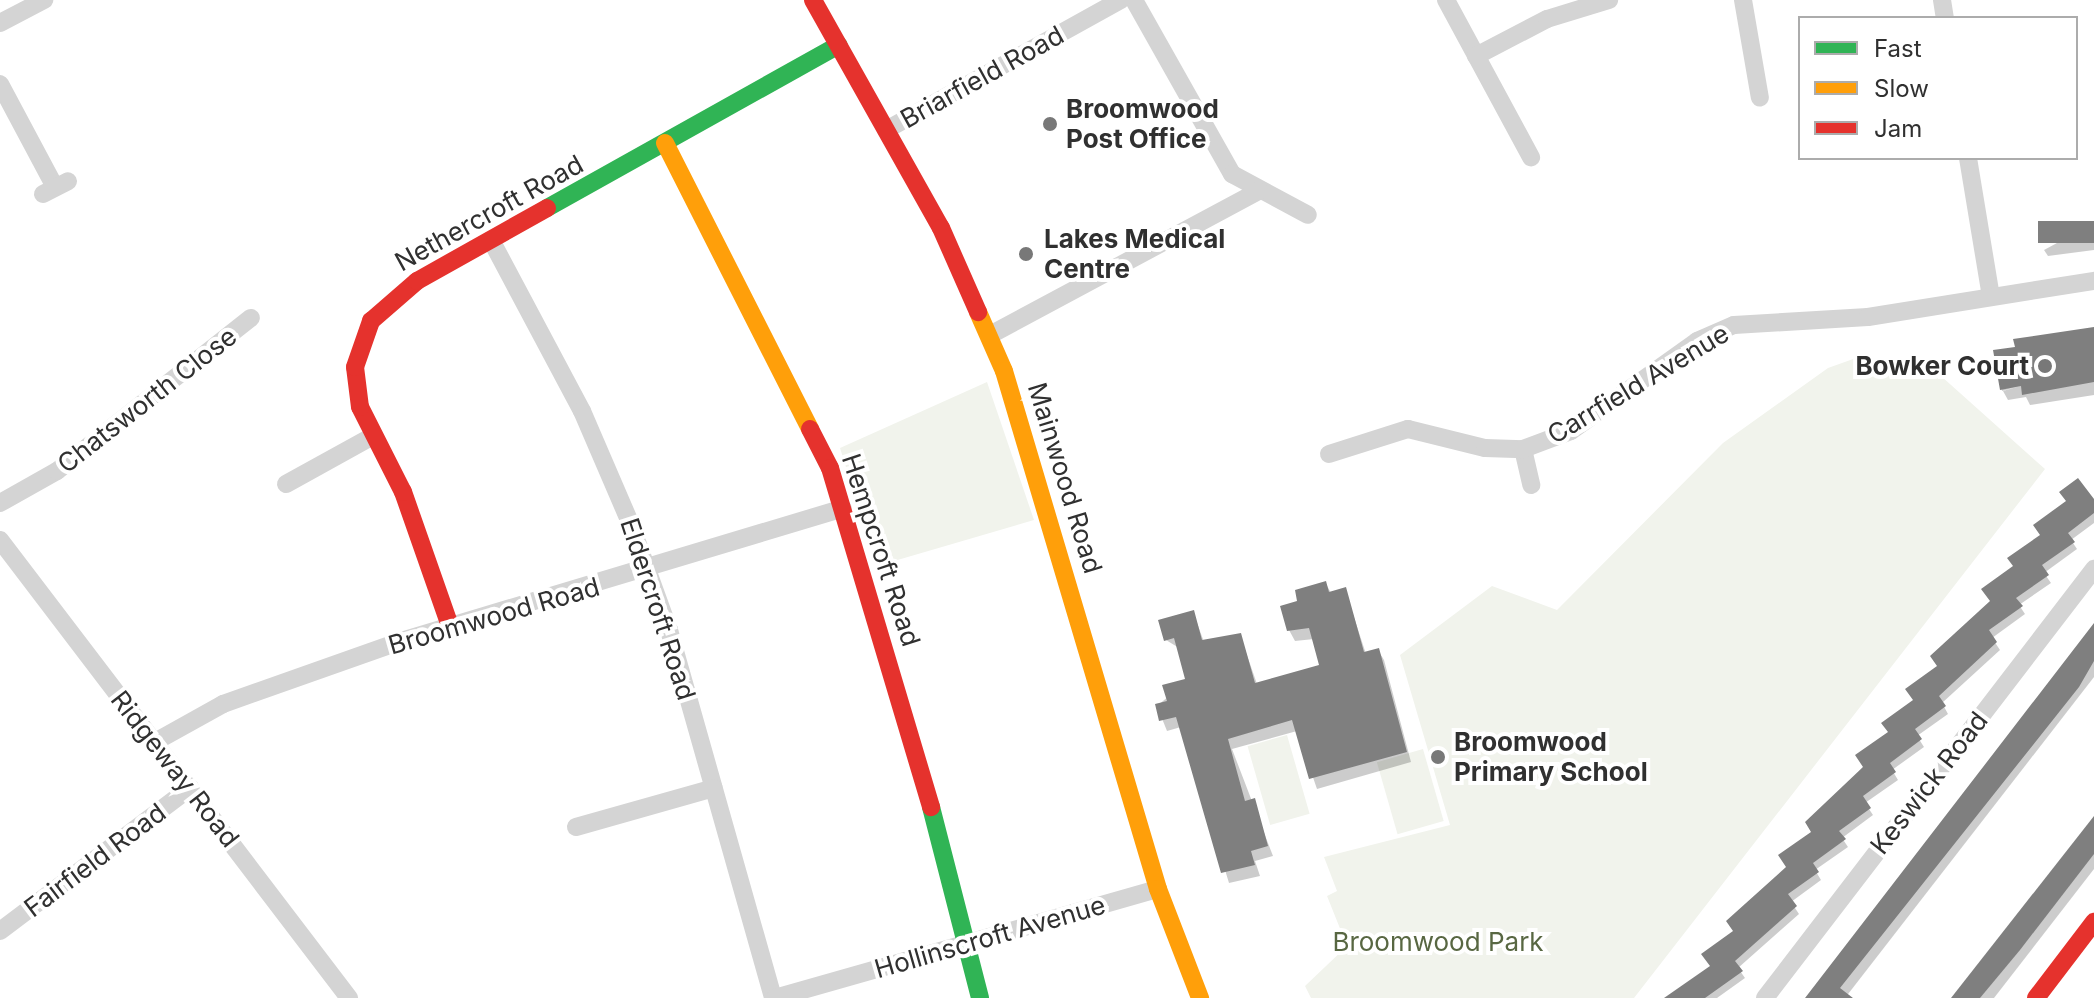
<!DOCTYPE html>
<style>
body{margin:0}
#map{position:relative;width:2094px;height:998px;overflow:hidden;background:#fff;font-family:Inter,sans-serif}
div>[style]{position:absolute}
.green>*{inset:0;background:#f1f3ec;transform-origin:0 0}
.shadow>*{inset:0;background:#0003}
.building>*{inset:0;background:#7f7f7f;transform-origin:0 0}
.street>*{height:18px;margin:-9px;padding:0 9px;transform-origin:9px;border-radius:9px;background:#d4d4d4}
.fast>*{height:18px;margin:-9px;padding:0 9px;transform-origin:9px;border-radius:9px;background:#30b455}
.slow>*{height:18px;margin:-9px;padding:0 9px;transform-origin:9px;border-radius:9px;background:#ff9f0a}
.jam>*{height:18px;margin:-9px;padding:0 9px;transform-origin:9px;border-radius:9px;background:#e5322d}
.dots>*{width:22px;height:22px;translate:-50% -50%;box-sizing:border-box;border:4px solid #fff;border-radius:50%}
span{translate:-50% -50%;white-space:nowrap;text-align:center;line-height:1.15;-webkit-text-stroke:8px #fff;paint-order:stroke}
.street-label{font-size:26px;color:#303030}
.poi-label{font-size:26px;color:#303030;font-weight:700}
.left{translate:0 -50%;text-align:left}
.right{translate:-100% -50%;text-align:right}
.park-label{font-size:26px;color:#586742}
.legend{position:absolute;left:1798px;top:16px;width:280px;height:144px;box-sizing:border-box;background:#fff;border:2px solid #acacac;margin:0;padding:10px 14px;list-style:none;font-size:24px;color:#303030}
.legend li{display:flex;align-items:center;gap:16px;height:40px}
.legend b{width:40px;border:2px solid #acacac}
</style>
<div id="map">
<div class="green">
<i style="clip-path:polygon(1856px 358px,1887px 358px,1941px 376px,2045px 469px,1634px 998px,1311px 998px,1305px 986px,1347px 946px,1327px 896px,1337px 891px,1324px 857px,1450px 825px,1400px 655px,1492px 586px,1557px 610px,1723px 443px,1828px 368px)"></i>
<i style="clip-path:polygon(987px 382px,1034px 520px,877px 566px,840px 448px)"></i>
<i style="left:1287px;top:735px;width:82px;height:41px;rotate:74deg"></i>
<i style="left:1423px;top:749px;width:75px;height:48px;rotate:74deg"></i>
</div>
<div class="shadow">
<i style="clip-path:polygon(2094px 223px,2094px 250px,2048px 256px,2044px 250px)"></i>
<i style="clip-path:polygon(2094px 329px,2094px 395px,2030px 405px,2026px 397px,2008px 400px,2003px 391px,2030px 383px,2002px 391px,1995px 352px,2017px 348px,2016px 341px)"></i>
<i style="clip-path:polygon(2094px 503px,2094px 523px,2071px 540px,2077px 549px,2044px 573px,2051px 583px,2019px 605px,2025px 614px,1992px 638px,2000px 650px,1942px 703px,1948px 714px,1917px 736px,1924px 747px,1892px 770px,1898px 780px,1865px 803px,1873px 815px,1842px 838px,1848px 847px,1815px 870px,1821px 880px,1791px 902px,1799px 914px,1738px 968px,1745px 978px,1717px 998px,1678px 998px,1711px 967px,1939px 667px)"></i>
<i style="clip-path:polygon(1326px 584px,1331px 593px,1345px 590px,1366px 654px,1378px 650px,1384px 660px,1411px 762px,1317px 789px,1297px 731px,1232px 749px,1273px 856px,1255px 861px,1260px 876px,1229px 883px,1181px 727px,1167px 731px,1157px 706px,1188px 680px,1179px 648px,1166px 640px,1193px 612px,1204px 642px,1240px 635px,1257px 684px,1322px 666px,1314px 639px,1295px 641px,1289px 630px,1300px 602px)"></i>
<i style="clip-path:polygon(2094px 626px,2094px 677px,1845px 998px,1808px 998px)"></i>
<i style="clip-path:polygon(2094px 818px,2094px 869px,1994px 998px,1954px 998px)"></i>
</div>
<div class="building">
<i style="left:2094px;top:221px;width:22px;height:56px;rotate:90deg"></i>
<i style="clip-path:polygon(2094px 327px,2094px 382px,2022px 395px,2021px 386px,2000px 390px,1993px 350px,2015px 347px,2013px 339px)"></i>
<i style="clip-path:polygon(2078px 478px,2094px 499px,2094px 513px,2068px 533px,2075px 542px,2042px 565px,2049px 575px,2016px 598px,2023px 606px,1989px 630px,1997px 642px,1939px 696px,1946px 706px,1915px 729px,1922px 739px,1890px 763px,1896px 772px,1863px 796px,1871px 808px,1839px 831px,1846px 839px,1813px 863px,1819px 872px,1788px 894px,1797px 906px,1735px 961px,1743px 971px,1705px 998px,1664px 998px,1710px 966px,1701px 954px,1733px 931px,1726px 921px,1786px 867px,1778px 855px,1811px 832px,1805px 822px,1863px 767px,1855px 755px,1888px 732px,1881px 723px,1913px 700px,1905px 689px,1937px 666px,1930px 656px,1990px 601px,1981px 589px,2013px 566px,2007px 558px,2040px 535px,2033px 525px,2066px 501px,2059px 492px)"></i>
<i style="clip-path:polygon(1326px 581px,1329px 592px,1346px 587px,1364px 652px,1379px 648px,1407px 752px,1309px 779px,1292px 720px,1228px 739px,1245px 801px,1255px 798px,1268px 846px,1251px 851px,1255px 865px,1221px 873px,1176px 717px,1159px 721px,1155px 704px,1167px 701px,1162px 685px,1185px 679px,1174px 638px,1164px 641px,1158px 620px,1194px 610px,1202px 640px,1241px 633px,1255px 683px,1319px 665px,1309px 628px,1287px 631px,1280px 606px,1297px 601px,1295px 590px)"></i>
<i style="clip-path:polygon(2094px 623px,2094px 661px,2079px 687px,1840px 988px,1853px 998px,1805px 998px)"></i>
<i style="clip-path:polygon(2094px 816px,2094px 854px,2020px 950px,1980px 998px,1951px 998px)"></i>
</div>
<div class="street">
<i style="left:1134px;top:0;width:200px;rotate:60.6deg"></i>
<i style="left:1232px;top:174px;width:86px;rotate:28.3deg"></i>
<i style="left:1446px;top:0;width:179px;rotate:61.6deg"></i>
<i style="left:1743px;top:0;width:99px;rotate:80.2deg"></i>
<i style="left:1942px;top:0;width:18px;rotate:81deg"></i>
<i style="left:0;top:23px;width:50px;rotate:-27.6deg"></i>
<i style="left:1476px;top:56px;width:80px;rotate:-27.5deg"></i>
<i style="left:1547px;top:19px;width:65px;rotate:-17deg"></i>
<i style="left:0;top:84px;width:115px;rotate:61.9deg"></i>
<i style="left:886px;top:130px;width:269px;rotate:-29deg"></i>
<i style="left:1968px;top:158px;width:141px;rotate:80.6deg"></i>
<i style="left:43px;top:194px;width:28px;rotate:-27deg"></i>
<i style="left:491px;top:240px;width:194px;rotate:62deg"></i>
<i style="left:582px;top:411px;width:124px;rotate:66.7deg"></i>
<i style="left:631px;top:525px;width:112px;rotate:70.1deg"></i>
<i style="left:669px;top:630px;width:382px;rotate:74.2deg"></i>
<i style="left:990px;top:335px;width:305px;rotate:-28.2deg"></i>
<i style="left:1523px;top:449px;width:37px;rotate:77deg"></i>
<i style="left:1329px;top:454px;width:83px;rotate:-17.6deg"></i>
<i style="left:1408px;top:429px;width:79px;rotate:13.9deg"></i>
<i style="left:1485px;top:448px;width:38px;rotate:2deg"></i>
<i style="left:1523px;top:449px;width:51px;rotate:-20.6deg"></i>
<i style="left:1571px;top:431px;width:155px;rotate:-35.5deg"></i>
<i style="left:1697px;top:341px;width:40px;rotate:-23.4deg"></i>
<i style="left:1734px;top:325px;width:134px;rotate:-3.4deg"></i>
<i style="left:1868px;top:317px;width:229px;rotate:-9.1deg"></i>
<i style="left:286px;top:484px;width:99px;rotate:-28.9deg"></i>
<i style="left:0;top:503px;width:65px;rotate:-29.3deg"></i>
<i style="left:57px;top:471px;width:247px;rotate:-38.3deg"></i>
<i style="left:0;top:540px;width:576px;rotate:52.69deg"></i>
<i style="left:153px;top:743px;width:80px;rotate:-29.1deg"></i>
<i style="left:223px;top:704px;width:192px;rotate:-19.5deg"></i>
<i style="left:404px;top:640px;width:458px;rotate:-16.7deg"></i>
<i style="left:576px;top:827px;width:143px;rotate:-15.8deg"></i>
<i style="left:0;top:931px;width:238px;rotate:-37deg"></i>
<i style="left:775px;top:998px;width:398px;rotate:-15.9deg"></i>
<i style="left:1765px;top:998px;width:541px;rotate:-52.52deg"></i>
</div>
<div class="fast">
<i style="left:547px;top:208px;width:334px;rotate:-29.2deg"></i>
<i style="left:931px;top:807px;width:197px;rotate:75.6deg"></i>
</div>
<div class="slow">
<i style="left:665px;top:143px;width:321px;rotate:63.1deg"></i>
<i style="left:978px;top:312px;width:64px;rotate:66.2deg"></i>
<i style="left:1004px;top:371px;width:540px;rotate:73.44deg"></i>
<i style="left:1158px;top:889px;width:117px;rotate:68.9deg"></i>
</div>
<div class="jam">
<i style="left:813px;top:0;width:261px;rotate:60.7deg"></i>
<i style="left:941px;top:228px;width:92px;rotate:66.2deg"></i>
<i style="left:810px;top:429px;width:44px;rotate:62.9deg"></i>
<i style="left:830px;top:468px;width:354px;rotate:73.4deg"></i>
<i style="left:450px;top:626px;width:142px;rotate:-109.3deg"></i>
<i style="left:403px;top:492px;width:95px;rotate:-116.8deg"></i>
<i style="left:360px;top:407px;width:40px;rotate:-97.1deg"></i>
<i style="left:355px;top:367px;width:49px;rotate:-70.8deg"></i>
<i style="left:371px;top:321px;width:61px;rotate:-41deg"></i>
<i style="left:417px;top:281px;width:149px;rotate:-29.3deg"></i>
<i style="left:2036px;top:998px;width:96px;rotate:-52.7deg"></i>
</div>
<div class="dots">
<i style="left:1050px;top:124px;background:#787878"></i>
<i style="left:1026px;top:254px;background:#787878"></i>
<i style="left:2045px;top:366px;background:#787878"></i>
<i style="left:1438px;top:757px;background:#787878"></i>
</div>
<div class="street-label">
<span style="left:982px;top:77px;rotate:-29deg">Briarfield Road</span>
<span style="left:489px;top:213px;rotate:-29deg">Nethercroft Road</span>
<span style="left:1638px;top:384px;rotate:-31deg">Carrfield Avenue</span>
<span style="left:147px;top:400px;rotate:-38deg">Chatsworth Close</span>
<span style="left:1065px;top:478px;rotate:73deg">Mainwood Road</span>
<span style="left:881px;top:550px;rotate:72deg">Hempcroft Road</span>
<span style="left:658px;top:609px;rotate:72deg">Eldercroft Road</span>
<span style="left:494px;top:616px;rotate:-16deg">Broomwood Road</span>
<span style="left:175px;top:769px;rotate:52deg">Ridgeway Road</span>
<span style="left:1929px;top:783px;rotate:-52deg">Keswick Road</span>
<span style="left:95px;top:860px;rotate:-37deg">Fairfield Road</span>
<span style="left:990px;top:937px;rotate:-16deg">Hollinscroft Avenue</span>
</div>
<div class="poi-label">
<span class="left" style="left:1066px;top:124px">Broomwood<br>Post Office</span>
<span class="left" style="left:1044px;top:254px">Lakes Medical<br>Centre</span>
<span class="right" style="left:2029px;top:366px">Bowker Court</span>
<span class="left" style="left:1454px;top:757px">Broomwood<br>Primary School</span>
</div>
<div class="park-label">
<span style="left:1438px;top:942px">Broomwood Park</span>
</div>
<ul class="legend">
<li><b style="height:10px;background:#30b455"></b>Fast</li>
<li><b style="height:10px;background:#ff9f0a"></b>Slow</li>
<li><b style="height:10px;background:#e5322d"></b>Jam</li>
</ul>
</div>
